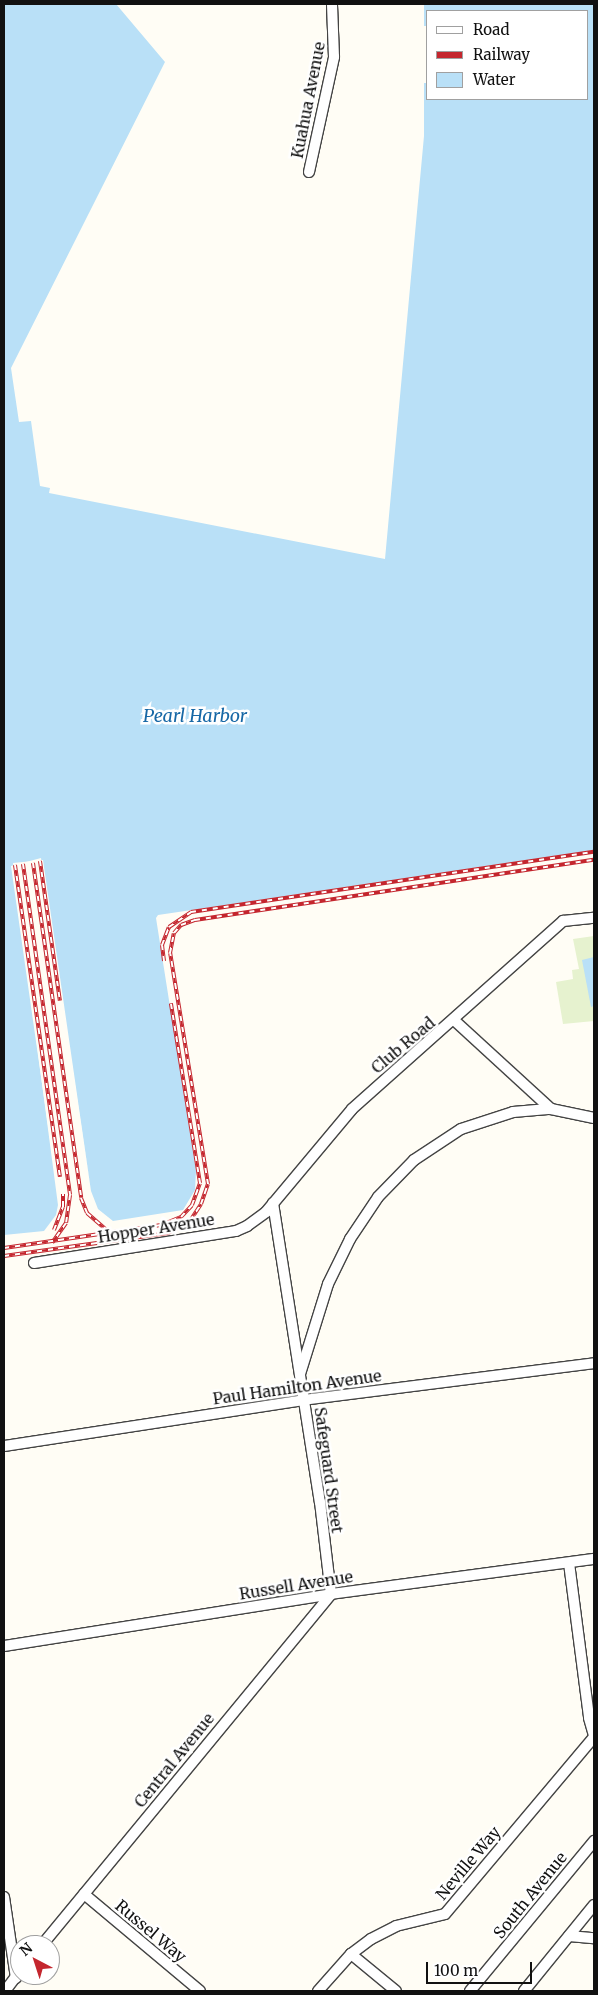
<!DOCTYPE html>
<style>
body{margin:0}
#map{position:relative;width:598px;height:1995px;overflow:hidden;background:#fffdf5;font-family:Merriweather,serif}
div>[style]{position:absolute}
.pitch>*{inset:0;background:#e6f2cf}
.water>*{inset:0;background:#b9e0f7}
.pier>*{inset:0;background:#fffdf5}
.roads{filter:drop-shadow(1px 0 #444) drop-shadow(-1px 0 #444) drop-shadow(0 1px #444) drop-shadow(0 -1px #444)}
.minor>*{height:10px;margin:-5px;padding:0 5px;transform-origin:5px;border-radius:5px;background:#fff}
.rail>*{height:4px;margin-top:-2px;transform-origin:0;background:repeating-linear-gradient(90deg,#fff 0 5.5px,#c4262e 0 11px);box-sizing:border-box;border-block:1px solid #c4262e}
span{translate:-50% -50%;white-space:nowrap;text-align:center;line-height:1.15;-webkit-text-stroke:5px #fff;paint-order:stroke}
.street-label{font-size:16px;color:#111}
.water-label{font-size:18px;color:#1768a6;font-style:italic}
.frame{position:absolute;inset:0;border:5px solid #111;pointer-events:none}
.legend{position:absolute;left:426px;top:10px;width:162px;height:90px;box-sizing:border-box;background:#fff;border:1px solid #a0a0a0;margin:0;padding:6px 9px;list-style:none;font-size:15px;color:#111}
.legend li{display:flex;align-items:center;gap:10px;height:25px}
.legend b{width:25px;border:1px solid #a0a0a0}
.north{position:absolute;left:10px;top:1935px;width:50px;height:50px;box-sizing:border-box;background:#fff;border:1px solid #a0a0a0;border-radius:50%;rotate:320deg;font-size:14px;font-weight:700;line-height:20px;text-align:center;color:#111}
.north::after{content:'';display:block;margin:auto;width:18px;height:22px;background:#c4262e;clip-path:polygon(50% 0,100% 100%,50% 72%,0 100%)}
.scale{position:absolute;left:426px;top:1962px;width:106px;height:22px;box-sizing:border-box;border:2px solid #111;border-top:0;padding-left:6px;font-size:15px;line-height:18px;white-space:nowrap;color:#111;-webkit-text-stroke:4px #fff;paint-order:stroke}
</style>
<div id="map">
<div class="pitch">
<i style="clip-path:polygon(594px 936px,594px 1021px,563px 1024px,556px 982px,573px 979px,572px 970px,579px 969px,573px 939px)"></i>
</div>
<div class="water">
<i style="clip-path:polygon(4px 4px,116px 4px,165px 62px,11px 368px,19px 422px,31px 421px,40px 486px,50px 488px,49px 493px,385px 559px,424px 136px,424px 83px,427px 83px,427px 99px,587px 99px,587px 11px,427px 11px,427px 26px,424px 26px,424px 4px,594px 4px,594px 850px,158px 915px,156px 918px,196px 1171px,195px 1190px,183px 1210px,113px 1221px,98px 1209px,91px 1191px,43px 860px,13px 863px,58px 1205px,56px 1215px,44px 1231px,4px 1235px)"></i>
<i style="clip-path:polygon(594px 957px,594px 1006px,591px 1007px,582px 960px)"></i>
</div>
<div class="pier">
<i style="clip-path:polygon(41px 858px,91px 1191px,40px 861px,14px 866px,58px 1196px,11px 866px)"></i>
</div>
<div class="roads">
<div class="minor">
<i style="left:309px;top:172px;width:118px;rotate:-77.7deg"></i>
<i style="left:334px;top:57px;width:53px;rotate:-92.2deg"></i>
<i style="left:455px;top:1021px;width:130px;rotate:42.5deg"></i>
<i style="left:273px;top:1203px;width:303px;rotate:81.1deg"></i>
<i style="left:320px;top:1502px;width:93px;rotate:83.2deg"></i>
<i style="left:34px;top:1263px;width:205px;rotate:-9deg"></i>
<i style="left:236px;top:1231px;width:12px;rotate:-24deg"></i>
<i style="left:247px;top:1226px;width:24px;rotate:-36deg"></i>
<i style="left:266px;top:1212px;width:134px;rotate:-50.1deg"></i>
<i style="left:352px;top:1109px;width:283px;rotate:-41.7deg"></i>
<i style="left:563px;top:921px;width:31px;rotate:-6deg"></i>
<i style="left:300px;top:1374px;width:94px;rotate:-72.7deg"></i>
<i style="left:328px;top:1284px;width:50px;rotate:-63.9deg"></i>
<i style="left:350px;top:1239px;width:50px;rotate:-56.3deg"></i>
<i style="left:378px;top:1197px;width:52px;rotate:-45.8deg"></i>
<i style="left:414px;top:1160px;width:56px;rotate:-33.4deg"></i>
<i style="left:461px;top:1129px;width:55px;rotate:-18.1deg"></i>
<i style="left:513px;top:1112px;width:38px;rotate:-5deg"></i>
<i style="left:551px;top:1109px;width:44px;rotate:11.8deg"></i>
<i style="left:4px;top:1446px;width:303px;rotate:-8.7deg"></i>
<i style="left:303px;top:1400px;width:293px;rotate:-7.2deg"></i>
<i style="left:569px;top:1563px;width:156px;rotate:82.6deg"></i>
<i style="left:589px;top:1718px;width:18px;rotate:74deg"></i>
<i style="left:4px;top:1646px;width:331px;rotate:-9deg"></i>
<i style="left:331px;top:1594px;width:265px;rotate:-7.6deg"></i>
<i style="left:84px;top:1894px;width:151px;rotate:39.9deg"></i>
<i style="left:4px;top:1897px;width:82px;rotate:81.6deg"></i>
<i style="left:569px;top:1936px;width:25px;rotate:5deg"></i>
<i style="left:42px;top:1945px;width:455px;rotate:-50.5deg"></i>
<i style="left:351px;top:1954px;width:58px;rotate:39.4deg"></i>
<i style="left:5px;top:1991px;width:21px;rotate:-53deg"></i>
<i style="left:318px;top:1991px;width:50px;rotate:-48.3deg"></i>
<i style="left:351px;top:1954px;width:25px;rotate:-37deg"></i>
<i style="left:371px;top:1939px;width:28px;rotate:-27deg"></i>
<i style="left:396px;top:1926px;width:50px;rotate:-13.8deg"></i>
<i style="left:445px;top:1914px;width:231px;rotate:-49.9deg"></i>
<i style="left:470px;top:1991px;width:195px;rotate:-50.4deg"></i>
<i style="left:524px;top:1991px;width:111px;rotate:-50.9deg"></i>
</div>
</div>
<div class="rail">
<i style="left:40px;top:861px;width:141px;rotate:81.9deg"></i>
<i style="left:33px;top:863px;width:338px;rotate:81.8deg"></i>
<i style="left:81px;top:1198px;width:16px;rotate:68deg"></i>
<i style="left:87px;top:1213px;width:32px;rotate:41deg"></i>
<i style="left:23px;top:864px;width:334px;rotate:81.9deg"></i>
<i style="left:70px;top:1195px;width:28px;rotate:98deg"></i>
<i style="left:66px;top:1223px;width:24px;rotate:125deg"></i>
<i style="left:15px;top:865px;width:315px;rotate:81.8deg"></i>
<i style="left:164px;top:961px;width:16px;rotate:-97deg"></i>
<i style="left:162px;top:945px;width:19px;rotate:-69deg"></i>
<i style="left:169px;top:927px;width:27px;rotate:-34deg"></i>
<i style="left:191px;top:912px;width:407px;rotate:-8.5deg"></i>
<i style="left:54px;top:1230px;width:25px;rotate:-69deg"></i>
<i style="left:63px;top:1207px;width:13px;rotate:-90deg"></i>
<i style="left:4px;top:1248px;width:159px;rotate:-8.3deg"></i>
<i style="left:161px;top:1225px;width:22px;rotate:-22deg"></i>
<i style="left:181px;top:1217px;width:16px;rotate:-47deg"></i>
<i style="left:192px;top:1205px;width:23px;rotate:-70deg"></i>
<i style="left:200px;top:1183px;width:182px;rotate:-99.2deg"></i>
<i style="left:4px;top:1256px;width:166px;rotate:-8deg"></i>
<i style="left:168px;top:1233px;width:25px;rotate:-29deg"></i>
<i style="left:190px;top:1221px;width:20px;rotate:-57deg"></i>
<i style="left:201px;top:1204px;width:21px;rotate:-71deg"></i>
<i style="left:208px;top:1184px;width:234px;rotate:-99.3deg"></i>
<i style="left:170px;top:953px;width:20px;rotate:-79deg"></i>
<i style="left:174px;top:933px;width:11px;rotate:-49deg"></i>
<i style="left:181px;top:925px;width:15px;rotate:-20deg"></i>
<i style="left:195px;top:920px;width:403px;rotate:-8.6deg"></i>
</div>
<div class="street-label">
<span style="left:308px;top:100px;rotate:-79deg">Kuahua Avenue</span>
<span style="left:403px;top:1045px;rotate:-40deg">Club Road</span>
<span style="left:156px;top:1228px;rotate:-9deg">Hopper Avenue</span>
<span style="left:297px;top:1387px;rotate:-8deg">Paul Hamilton Avenue</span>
<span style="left:329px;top:1470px;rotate:82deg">Safeguard Street</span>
<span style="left:296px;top:1585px;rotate:-9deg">Russell Avenue</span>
<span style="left:174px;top:1760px;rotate:-51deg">Central Avenue</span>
<span style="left:468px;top:1863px;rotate:-50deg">Neville Way</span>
<span style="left:530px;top:1895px;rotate:-51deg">South Avenue</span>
<span style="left:151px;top:1931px;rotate:40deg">Russel Way</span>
</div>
<div class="water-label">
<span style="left:195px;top:716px">Pearl Harbor</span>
</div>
<div class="frame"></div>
<ul class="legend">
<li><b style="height:6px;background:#fff"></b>Road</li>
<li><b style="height:6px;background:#c4262e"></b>Railway</li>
<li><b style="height:14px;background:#b9e0f7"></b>Water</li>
</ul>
<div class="north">N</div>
<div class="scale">100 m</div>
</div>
